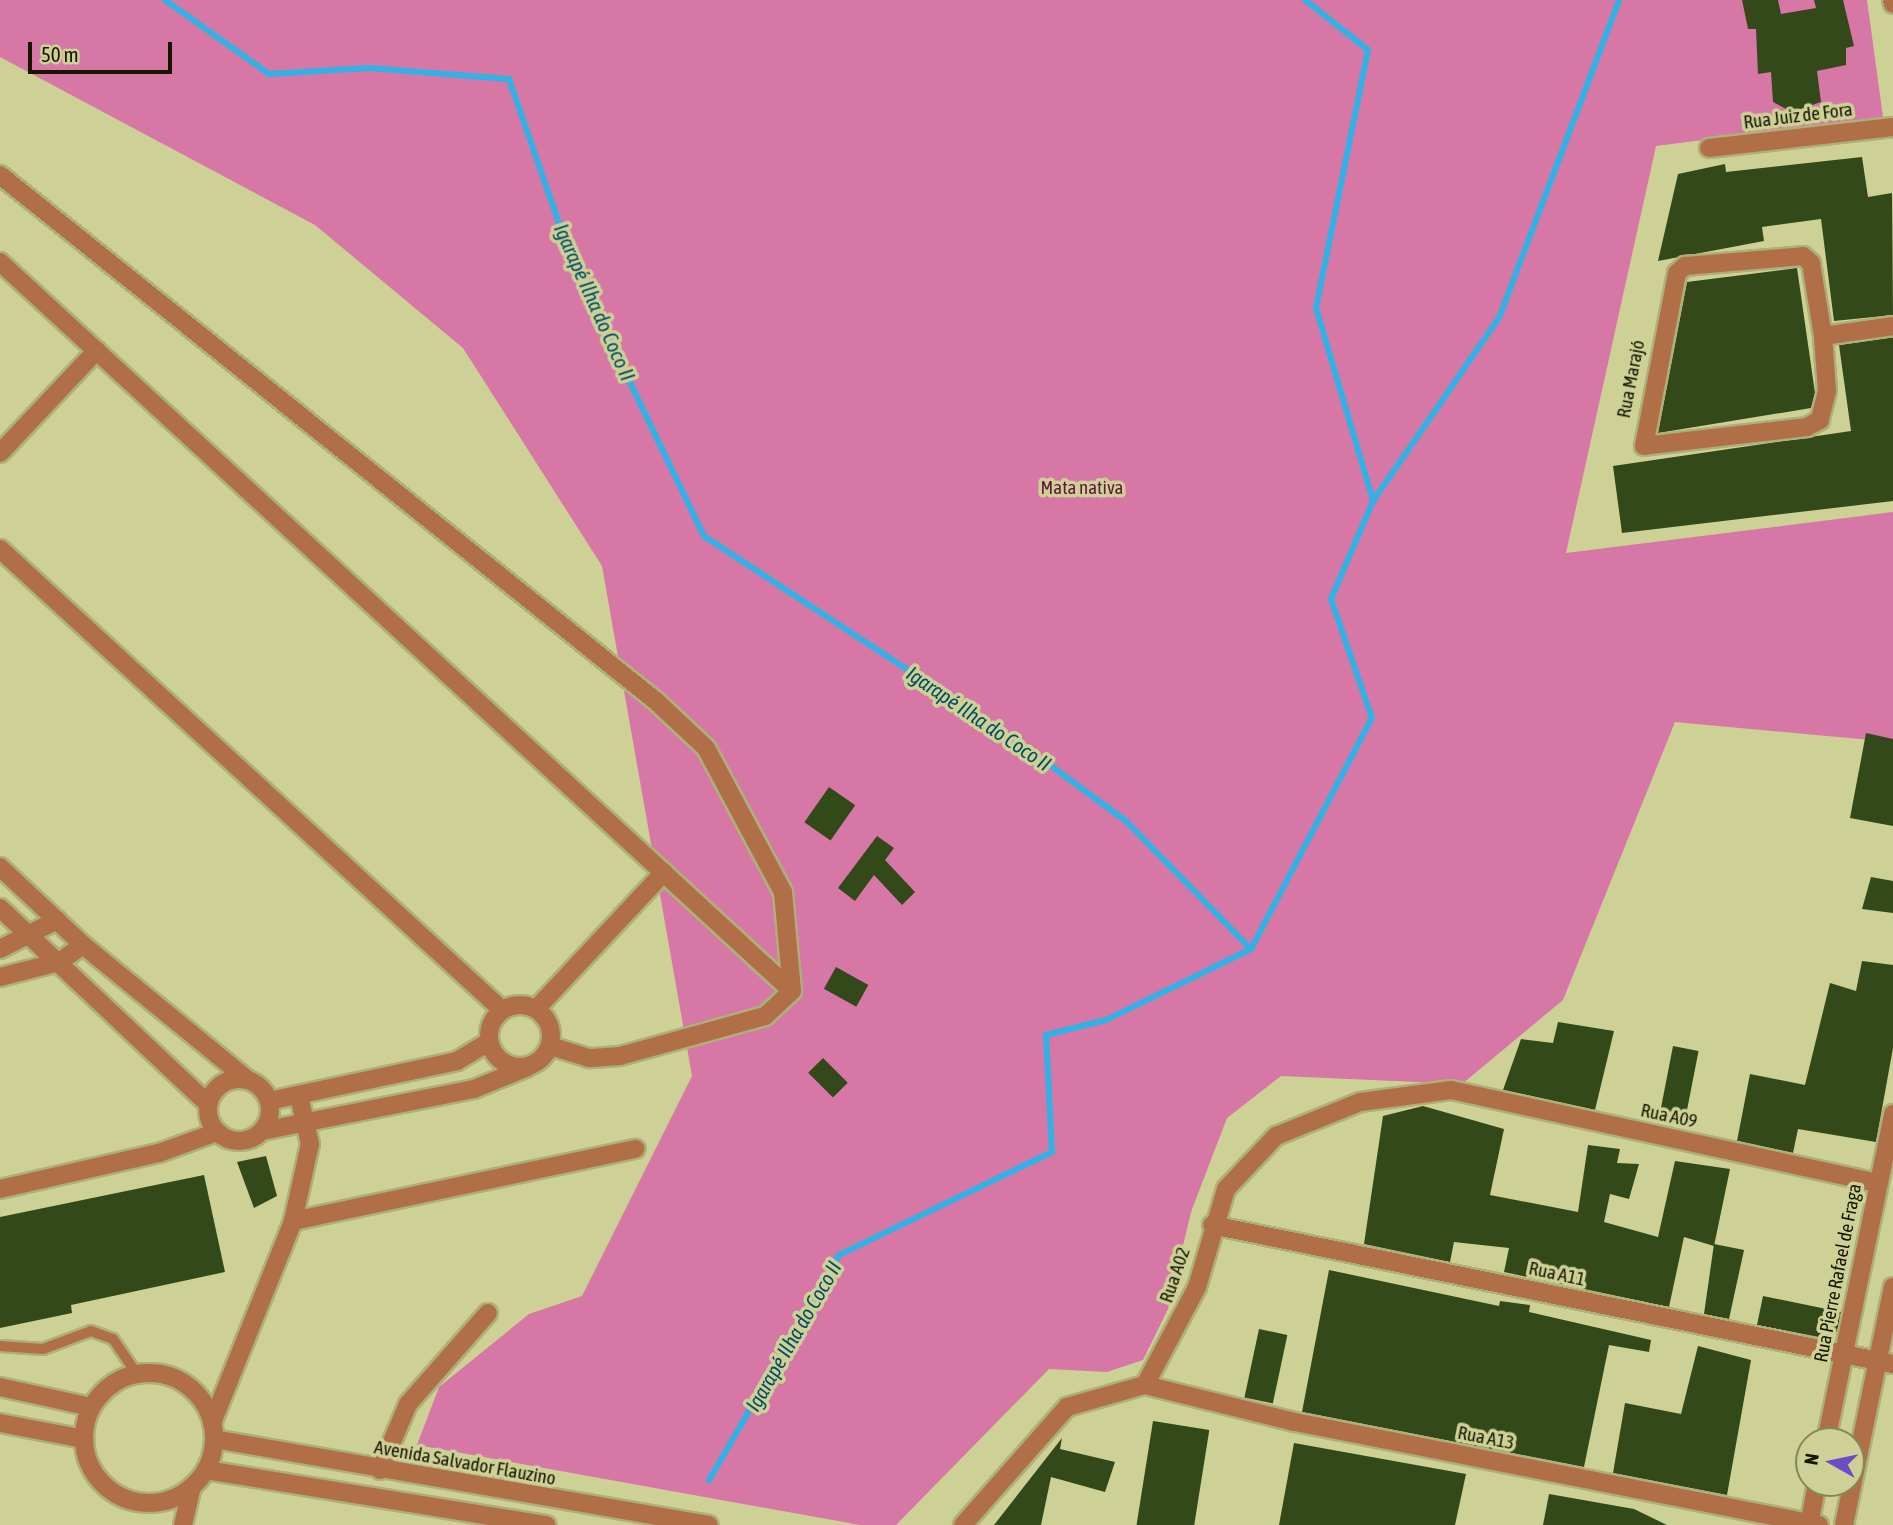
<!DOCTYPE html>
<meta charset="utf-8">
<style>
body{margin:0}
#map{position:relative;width:1893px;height:1525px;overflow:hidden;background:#ced196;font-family:"Asap Condensed",sans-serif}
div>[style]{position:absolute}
.green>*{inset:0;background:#d677a5}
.stream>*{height:6px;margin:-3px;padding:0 3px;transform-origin:3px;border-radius:3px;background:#31b1e4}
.building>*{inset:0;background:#334919;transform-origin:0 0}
.roads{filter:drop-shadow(2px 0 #adb07b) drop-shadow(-2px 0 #adb07b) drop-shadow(0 2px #adb07b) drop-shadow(0 -2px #adb07b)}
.service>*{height:10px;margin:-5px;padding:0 5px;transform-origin:5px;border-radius:5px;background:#b16f48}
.minor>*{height:18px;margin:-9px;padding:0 9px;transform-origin:9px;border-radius:9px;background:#b16f48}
.minor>.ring{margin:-9px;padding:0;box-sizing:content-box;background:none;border:18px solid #b16f48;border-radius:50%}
.tertiary>*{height:18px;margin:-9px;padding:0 9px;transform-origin:9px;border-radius:9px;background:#b16f48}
.tertiary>.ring{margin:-9px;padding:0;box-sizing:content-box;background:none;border:18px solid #b16f48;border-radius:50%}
span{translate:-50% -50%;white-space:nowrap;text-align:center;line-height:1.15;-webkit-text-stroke:7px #ced196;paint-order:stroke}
.street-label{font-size:19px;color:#161702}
.park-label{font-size:19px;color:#60153f}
.water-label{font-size:21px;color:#044d67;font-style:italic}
.north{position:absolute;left:1795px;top:1427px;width:70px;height:70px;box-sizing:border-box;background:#ced196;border:2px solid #84875b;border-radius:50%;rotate:279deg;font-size:19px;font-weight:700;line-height:28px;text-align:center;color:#161702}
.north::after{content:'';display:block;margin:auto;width:24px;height:32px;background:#6b4cc5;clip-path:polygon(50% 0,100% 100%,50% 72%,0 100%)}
.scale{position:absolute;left:28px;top:42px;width:144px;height:32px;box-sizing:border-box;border:4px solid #161702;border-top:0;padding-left:9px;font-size:21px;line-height:24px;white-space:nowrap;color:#161702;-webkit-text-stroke:5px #ced196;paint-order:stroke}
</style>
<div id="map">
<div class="green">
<i style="clip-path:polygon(0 0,1867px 0,1883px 117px,1656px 146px,1566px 553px,1893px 512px,1893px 742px,1675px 722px,1563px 1000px,1462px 1084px,1281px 1076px,1227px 1118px,1191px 1212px,1168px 1309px,1143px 1360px,1107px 1372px,1049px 1369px,896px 1525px,860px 1525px,417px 1445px,439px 1387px,529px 1314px,582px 1296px,692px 1076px,602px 566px,463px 348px,315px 225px,0 57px)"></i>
</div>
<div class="stream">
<i style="left:165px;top:0;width:128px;rotate:35.4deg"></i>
<i style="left:269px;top:74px;width:100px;rotate:-3.4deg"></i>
<i style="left:369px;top:68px;width:140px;rotate:4.5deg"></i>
<i style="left:509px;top:79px;width:196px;rotate:70.9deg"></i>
<i style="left:573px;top:264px;width:302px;rotate:64.3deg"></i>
<i style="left:704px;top:536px;width:388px;rotate:33.3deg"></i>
<i style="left:1028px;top:749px;width:122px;rotate:36.3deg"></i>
<i style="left:1126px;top:821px;width:179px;rotate:45.7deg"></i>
<i style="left:1251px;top:949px;width:161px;rotate:153.9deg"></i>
<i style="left:1106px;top:1020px;width:62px;rotate:166deg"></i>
<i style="left:1046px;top:1035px;width:117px;rotate:87.1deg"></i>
<i style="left:1052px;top:1152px;width:237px;rotate:154.2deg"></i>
<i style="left:839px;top:1255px;width:260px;rotate:120deg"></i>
<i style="left:1305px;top:0;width:80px;rotate:38.4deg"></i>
<i style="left:1368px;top:50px;width:263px;rotate:101.4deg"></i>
<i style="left:1316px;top:308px;width:201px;rotate:73.5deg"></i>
<i style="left:1251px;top:949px;width:261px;rotate:-62.4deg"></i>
<i style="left:1372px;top:718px;width:126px;rotate:-109deg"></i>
<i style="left:1331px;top:599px;width:107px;rotate:-66.8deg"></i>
<i style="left:1373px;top:501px;width:222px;rotate:-55.5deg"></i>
<i style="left:1499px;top:318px;width:340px;rotate:-69.3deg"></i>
</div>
<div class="building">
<i style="clip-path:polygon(1742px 0,1778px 0,1781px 14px,1816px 8px,1814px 0,1843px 0,1854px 46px,1846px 48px,1846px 65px,1817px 71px,1821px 102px,1792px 112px,1773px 102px,1771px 72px,1758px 74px,1756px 29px,1748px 29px)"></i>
<i style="clip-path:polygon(1862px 157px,1868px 197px,1892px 193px,1893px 315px,1834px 321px,1821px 219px,1762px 227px,1764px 241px,1658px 261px,1678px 174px,1725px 164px,1726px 172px)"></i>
<i style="clip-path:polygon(1797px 268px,1815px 393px,1811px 408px,1658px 433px,1687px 282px)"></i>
<i style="clip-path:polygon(1893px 337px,1893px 501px,1622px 533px,1613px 466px,1851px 431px,1839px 345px)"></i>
<i style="clip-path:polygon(1866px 733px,1893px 739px,1893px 826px,1850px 818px)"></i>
<i style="left:829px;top:787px;width:32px;height:43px;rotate:35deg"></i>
<i style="clip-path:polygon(877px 836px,894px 848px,885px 860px,915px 892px,902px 905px,874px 875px,855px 901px,838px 888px)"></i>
<i style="clip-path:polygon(1871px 877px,1893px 881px,1893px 913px,1862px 909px)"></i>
<i style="clip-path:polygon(1862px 961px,1893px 965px,1893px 1048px,1876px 1142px,1798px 1129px,1793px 1153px,1737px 1141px,1750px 1074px,1805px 1085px,1830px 983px,1856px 991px)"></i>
<i style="left:836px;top:967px;width:37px;height:25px;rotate:29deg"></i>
<i style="clip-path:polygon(1558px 1022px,1614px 1031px,1595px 1110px,1503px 1090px,1521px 1039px,1553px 1043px)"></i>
<i style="left:1673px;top:1046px;width:26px;height:70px;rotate:11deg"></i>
<i style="left:823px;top:1058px;width:35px;height:21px;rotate:45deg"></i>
<i style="clip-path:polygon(1423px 1106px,1504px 1129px,1490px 1195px,1578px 1212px,1588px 1145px,1620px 1149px,1617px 1163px,1639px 1164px,1629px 1199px,1610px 1194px,1604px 1222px,1658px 1237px,1675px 1161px,1730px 1169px,1714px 1246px,1684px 1237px,1669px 1307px,1504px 1272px,1509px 1248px,1454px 1242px,1450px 1262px,1364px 1244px,1383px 1116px)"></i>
<i style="clip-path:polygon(266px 1156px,277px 1196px,254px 1208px,237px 1162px)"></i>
<i style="clip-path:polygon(204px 1175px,225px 1272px,71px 1305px,72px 1313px,0 1328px,0 1217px)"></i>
<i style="clip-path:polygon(1714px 1244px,1744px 1250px,1729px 1319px,1704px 1314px)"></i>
<i style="clip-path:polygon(1329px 1270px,1499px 1306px,1500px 1301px,1530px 1305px,1529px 1312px,1651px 1340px,1649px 1352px,1609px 1345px,1584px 1467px,1302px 1412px)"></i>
<i style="clip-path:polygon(1763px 1296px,1841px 1312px,1837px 1332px,1829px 1339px,1757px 1325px)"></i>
<i style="left:1259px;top:1329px;width:29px;height:70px;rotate:12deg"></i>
<i style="clip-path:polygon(1698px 1346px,1751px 1360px,1727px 1495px,1613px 1473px,1625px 1403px,1681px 1414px)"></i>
<i style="left:1153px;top:1421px;width:57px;height:106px;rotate:9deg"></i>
<i style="clip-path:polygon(1062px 1438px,1060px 1449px,1115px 1462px,1105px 1492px,1051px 1477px,1041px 1525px,994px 1525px)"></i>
<i style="clip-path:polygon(1294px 1443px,1466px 1474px,1455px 1525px,1279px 1525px)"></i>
<i style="clip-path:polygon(1549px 1494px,1634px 1509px,1667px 1525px,1543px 1525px)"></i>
</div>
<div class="roads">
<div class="service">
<i style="left:0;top:1346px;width:43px;rotate:4deg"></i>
<i style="left:43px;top:1349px;width:51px;rotate:-20.6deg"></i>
<i style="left:91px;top:1331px;width:23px;rotate:20deg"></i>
<i style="left:113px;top:1339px;width:42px;rotate:55.6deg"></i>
</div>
<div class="minor">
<i style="left:1709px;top:148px;width:185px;rotate:-6.5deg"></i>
<i style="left:0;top:175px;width:842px;rotate:38.73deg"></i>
<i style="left:657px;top:702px;width:67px;rotate:43.2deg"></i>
<i style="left:706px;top:748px;width:163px;rotate:61.9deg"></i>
<i style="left:783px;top:892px;width:99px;rotate:84.8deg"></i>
<i style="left:1803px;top:256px;width:11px;rotate:41deg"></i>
<i style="left:1811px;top:263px;width:74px;rotate:80.7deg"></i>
<i style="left:1823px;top:336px;width:55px;rotate:85.8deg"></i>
<i style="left:1827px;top:391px;width:30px;rotate:104deg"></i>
<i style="left:1820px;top:420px;width:15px;rotate:152deg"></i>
<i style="left:1807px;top:427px;width:164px;rotate:173.4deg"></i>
<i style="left:1644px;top:446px;width:176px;rotate:-79.2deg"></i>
<i style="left:1677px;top:273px;width:11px;rotate:-41deg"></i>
<i style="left:1685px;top:266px;width:118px;rotate:-4.8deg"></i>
<i style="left:0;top:262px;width:1076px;rotate:42.63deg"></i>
<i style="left:792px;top:991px;width:37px;rotate:137deg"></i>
<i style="left:765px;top:1016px;width:150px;rotate:164.6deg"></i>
<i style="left:620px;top:1056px;width:31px;rotate:176deg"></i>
<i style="left:589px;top:1058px;width:41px;rotate:-162.9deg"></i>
<i style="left:1823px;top:336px;width:71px;rotate:-8.1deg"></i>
<i style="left:0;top:453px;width:141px;rotate:-46.7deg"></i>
<i style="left:0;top:549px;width:682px;rotate:42.56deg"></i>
<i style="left:0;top:949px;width:64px;rotate:-27deg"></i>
<i style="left:0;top:977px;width:61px;rotate:-14.3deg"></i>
<i style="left:59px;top:962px;width:29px;rotate:-35deg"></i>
<i class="ring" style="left:489px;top:1005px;width:44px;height:44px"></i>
<i style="left:536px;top:1009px;width:187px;rotate:-46.9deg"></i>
<i style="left:0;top:1189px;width:163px;rotate:-12.8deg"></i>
<i style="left:159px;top:1153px;width:62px;rotate:-19.9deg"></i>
<i style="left:293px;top:1221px;width:350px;rotate:-11.9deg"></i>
<i style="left:1212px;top:1225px;width:695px;rotate:11.54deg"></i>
<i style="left:1145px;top:1385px;width:111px;rotate:-62deg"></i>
<i style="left:1197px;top:1287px;width:102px;rotate:-73.5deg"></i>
<i style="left:1226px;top:1189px;width:73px;rotate:-46.7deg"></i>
<i style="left:1276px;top:1136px;width:91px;rotate:-22deg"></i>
<i style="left:1360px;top:1102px;width:92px;rotate:-7.5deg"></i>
<i style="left:1451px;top:1090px;width:437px;rotate:12.3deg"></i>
<i style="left:380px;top:1470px;width:72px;rotate:-67deg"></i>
<i style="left:408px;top:1404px;width:121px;rotate:-48.7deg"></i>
<i style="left:183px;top:1525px;width:39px;rotate:-77deg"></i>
<i style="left:963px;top:1525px;width:157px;rotate:-48.6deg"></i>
<i style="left:1067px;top:1407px;width:81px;rotate:-15.8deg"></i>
<i style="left:1145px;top:1385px;width:154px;rotate:13.9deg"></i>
<i style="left:1295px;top:1422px;width:534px;rotate:11.12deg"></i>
</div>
<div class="tertiary">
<i style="left:1892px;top:0;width:4px;rotate:76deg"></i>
<i style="left:0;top:867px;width:114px;rotate:43.2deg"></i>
<i style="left:83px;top:945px;width:213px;rotate:39.3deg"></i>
<i style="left:0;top:908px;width:286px;rotate:43.3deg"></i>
<i class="ring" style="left:208px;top:1079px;width:44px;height:44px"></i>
<i style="left:269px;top:1101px;width:192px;rotate:-12deg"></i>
<i style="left:457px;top:1061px;width:37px;rotate:-31deg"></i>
<i style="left:262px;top:1131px;width:216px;rotate:-11.2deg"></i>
<i style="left:474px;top:1089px;width:58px;rotate:-22.2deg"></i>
<i class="ring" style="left:84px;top:1373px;width:112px;height:112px"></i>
<i style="left:0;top:1387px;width:93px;rotate:12.4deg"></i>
<i style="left:0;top:1423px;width:86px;rotate:10.8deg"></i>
<i style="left:212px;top:1423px;width:218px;rotate:-68.1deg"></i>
<i style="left:293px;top:1221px;width:79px;rotate:-77.6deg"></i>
<i style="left:310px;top:1144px;width:49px;rotate:-102.9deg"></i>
<i style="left:214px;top:1439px;width:502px;rotate:9.86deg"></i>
<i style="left:1826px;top:1441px;width:334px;rotate:-78.4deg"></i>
<i style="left:206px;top:1470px;width:345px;rotate:9.2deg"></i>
<i style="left:1809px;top:1525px;width:43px;rotate:-79.2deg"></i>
<i style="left:1844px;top:1525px;width:243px;rotate:-78.4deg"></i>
</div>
</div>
<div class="street-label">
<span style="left:1798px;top:116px;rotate:-7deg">Rua Juiz de Fora</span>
<span style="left:1631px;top:379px;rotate:-79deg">Rua Marajó</span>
<span style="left:1669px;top:1116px;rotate:12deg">Rua A09</span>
<span style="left:1838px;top:1273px;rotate:-79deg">Rua Pierre Rafael de Fraga</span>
<span style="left:1557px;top:1274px;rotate:12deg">Rua A11</span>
<span style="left:1175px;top:1275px;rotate:-71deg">Rua A02</span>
<span style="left:1486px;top:1438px;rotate:11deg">Rua A13</span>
<span style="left:465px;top:1463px;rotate:10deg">Avenida Salvador Flauzino</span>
</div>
<div class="park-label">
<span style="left:1082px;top:488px">Mata nativa</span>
</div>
<div class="water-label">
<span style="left:595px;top:302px;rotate:66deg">Igarapé Ilha do Coco II</span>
<span style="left:979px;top:718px;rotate:34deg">Igarapé Ilha do Coco II</span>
<span style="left:793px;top:1336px;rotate:-60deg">Igarapé Ilha do Coco II</span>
</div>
<div class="north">N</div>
<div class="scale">50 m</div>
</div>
